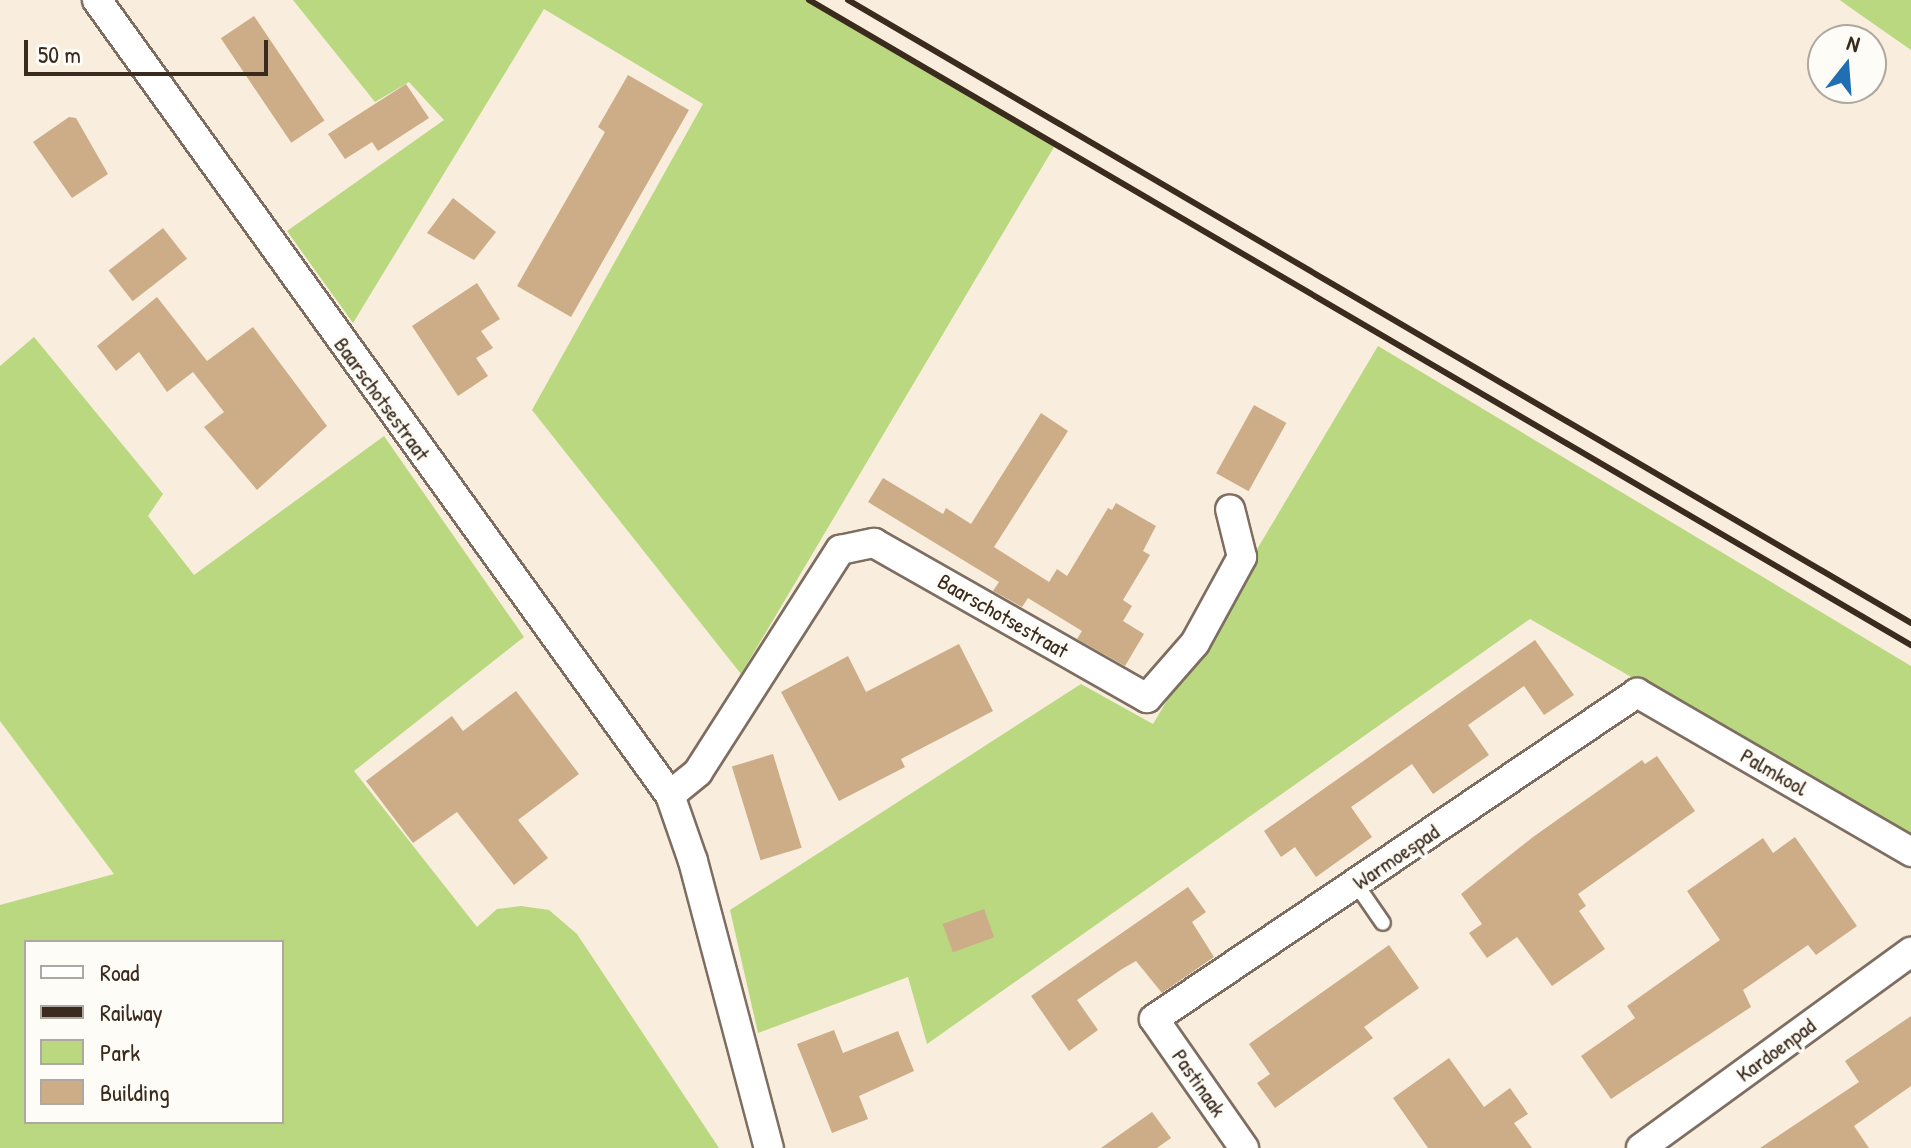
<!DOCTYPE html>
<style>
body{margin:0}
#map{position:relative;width:1911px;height:1148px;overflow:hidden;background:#f9eddd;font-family:"Patrick Hand",sans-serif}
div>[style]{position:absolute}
.green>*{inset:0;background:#b9d87f}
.building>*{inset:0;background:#ccad87;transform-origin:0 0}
.roads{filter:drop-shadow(2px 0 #7e6e61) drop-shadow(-2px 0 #7e6e61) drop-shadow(0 2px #7e6e61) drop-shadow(0 -2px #7e6e61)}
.service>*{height:14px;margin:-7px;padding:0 7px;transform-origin:7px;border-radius:7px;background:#fff}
.minor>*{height:28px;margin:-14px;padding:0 14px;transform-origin:14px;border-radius:14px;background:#fff}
.rail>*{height:6px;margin:-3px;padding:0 3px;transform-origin:3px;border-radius:3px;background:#3b2a1e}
span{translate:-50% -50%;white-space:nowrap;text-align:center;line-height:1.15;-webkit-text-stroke:7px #fdfcf7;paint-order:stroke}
.street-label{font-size:22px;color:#3b2a1e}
.legend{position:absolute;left:24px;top:940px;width:260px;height:184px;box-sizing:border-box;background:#fdfcf7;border:2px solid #afa8a0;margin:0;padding:10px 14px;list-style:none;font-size:24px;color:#3b2a1e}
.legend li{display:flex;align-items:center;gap:16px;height:40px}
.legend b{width:40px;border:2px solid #afa8a0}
.north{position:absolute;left:1807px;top:24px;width:80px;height:80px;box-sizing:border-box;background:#fdfcf7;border:2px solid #afa8a0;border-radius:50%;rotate:17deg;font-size:22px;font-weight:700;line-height:32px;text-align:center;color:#3b2a1e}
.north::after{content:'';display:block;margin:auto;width:28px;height:36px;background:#1f6fb2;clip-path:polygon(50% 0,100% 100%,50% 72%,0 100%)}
.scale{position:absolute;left:24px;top:40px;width:244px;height:36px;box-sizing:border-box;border:4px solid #3b2a1e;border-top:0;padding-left:10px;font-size:24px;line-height:28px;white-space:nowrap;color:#3b2a1e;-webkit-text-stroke:6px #fdfcf7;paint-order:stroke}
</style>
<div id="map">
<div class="green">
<i style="clip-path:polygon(293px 0,815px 0,1057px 142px,741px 674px,532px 410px,703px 104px,544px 9px,353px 323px,287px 231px,444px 120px,409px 82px,375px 102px)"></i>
<i style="clip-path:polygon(1840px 0,1911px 0,1911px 50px,1848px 6px)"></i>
<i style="clip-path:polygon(evenodd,34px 337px,163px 494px,148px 516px,194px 575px,384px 436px,524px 637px,354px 771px,477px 927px,497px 909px,521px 906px,549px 910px,577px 934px,719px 1148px,0 1148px,0 905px,114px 874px,0 721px,0 366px,34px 337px,26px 942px,282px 942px,282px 1122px,26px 1122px,26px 942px)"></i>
<i style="clip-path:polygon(1378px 346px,1911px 666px,1911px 837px,1530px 619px,927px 1044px,908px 977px,758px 1033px,730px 910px,1081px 684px,1153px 724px)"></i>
</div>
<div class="building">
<i style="left:254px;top:16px;width:126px;height:40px;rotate:56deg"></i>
<i style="clip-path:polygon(628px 75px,689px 110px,571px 317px,517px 286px,605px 132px,598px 127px)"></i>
<i style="clip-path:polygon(406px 84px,429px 118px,378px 151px,372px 142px,345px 159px,328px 134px)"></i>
<i style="clip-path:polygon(69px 117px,76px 118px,108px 174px,72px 198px,33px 142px)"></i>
<i style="clip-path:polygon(453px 198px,496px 232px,474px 260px,427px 233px)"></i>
<i style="left:163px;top:228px;width:39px;height:69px;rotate:52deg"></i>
<i style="clip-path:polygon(477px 283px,500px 319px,481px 331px,493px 348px,476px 358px,488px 376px,458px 396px,412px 326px)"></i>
<i style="clip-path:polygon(157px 297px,207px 361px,253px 327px,327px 426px,257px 490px,204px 427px,224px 412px,193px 372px,167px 392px,139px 352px,116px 371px,97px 346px)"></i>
<i style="left:1254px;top:405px;width:37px;height:78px;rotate:29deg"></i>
<i style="clip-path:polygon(1041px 413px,1068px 431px,994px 547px,1049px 582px,1057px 569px,1067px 576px,1108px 508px,1112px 510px,1116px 503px,1156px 526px,1143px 551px,1150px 555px,1123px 600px,1132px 606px,1123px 621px,1144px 634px,1125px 666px,1077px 639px,1082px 631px,1028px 598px,1022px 607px,993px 591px,999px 582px,868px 502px,883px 478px,943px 514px,946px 508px,971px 524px)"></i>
<i style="clip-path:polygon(1535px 640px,1574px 695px,1544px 715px,1524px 686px,1468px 725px,1489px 755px,1433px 794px,1412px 764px,1364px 798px,1351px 807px,1372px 837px,1316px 877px,1295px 847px,1281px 857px,1264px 831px)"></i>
<i style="clip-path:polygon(959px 644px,993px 711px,901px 759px,905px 767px,839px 801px,781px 692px,848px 656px,866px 692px)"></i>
<i style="clip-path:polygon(516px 691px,579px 774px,518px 820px,548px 858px,514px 885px,457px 812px,413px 843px,366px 781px,452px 716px,463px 731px)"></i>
<i style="left:773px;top:754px;width:98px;height:43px;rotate:73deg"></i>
<i style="clip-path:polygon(1657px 756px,1695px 811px,1578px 894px,1586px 906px,1579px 911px,1605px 949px,1552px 986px,1517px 937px,1487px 958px,1469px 933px,1482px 924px,1461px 894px,1533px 837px,1642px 760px,1645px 764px)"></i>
<i style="clip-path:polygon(1795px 837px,1857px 926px,1816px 955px,1808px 945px,1743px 990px,1751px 1007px,1611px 1099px,1581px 1056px,1635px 1018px,1627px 1006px,1720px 940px,1687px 891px,1763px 838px,1773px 853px)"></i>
<i style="clip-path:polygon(1188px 887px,1206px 912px,1192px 922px,1214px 957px,1162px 993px,1136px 961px,1122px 969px,1077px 1000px,1098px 1030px,1069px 1051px,1031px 996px)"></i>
<i style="left:984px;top:909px;width:30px;height:44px;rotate:70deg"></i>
<i style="clip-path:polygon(1389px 945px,1419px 988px,1364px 1027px,1373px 1038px,1275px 1108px,1257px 1083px,1270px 1074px,1249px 1044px)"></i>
<i style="clip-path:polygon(1911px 1016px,1911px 1086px,1854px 1126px,1869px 1148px,1760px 1148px,1859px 1082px,1845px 1061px)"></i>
<i style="clip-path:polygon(834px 1030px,843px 1053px,898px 1031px,914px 1071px,859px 1096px,868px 1119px,832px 1133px,797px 1044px)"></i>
<i style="clip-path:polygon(1449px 1058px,1484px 1107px,1510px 1088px,1528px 1114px,1514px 1123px,1532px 1148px,1428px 1148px,1393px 1098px)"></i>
<i style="clip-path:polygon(1152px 1112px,1171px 1138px,1157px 1148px,1101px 1148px)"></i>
</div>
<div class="roads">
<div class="service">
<i style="left:1356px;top:884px;width:47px;rotate:55.3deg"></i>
</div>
<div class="minor">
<i style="left:97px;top:0;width:980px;rotate:54.22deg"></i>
<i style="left:670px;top:795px;width:70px;rotate:70.8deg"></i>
<i style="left:693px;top:861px;width:297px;rotate:75.2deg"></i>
<i style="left:670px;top:795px;width:36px;rotate:-39deg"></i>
<i style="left:698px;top:772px;width:264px;rotate:-57.4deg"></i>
<i style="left:840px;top:550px;width:35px;rotate:-12deg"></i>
<i style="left:874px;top:543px;width:314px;rotate:29.6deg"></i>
<i style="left:1147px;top:698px;width:73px;rotate:-48.9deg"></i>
<i style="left:1195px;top:643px;width:98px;rotate:-61.3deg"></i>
<i style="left:1242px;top:557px;width:49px;rotate:-104deg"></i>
<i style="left:1244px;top:1148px;width:157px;rotate:-124.9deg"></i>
<i style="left:1154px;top:1019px;width:583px;rotate:-34.02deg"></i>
<i style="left:1637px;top:693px;width:317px;rotate:30.1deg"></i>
<i style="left:1641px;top:1148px;width:334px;rotate:-36deg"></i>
</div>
</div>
<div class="rail">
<i style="left:809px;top:0;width:1277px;rotate:30.34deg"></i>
<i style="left:848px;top:0;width:1232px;rotate:30.37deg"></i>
</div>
<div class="street-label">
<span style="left:382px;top:399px;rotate:54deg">Baarschotsestraat</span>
<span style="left:1003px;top:616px;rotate:30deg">Baarschotsestraat</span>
<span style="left:1774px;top:772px;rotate:30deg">Palmkool</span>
<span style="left:1396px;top:857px;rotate:-34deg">Warmoespad</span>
<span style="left:1776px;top:1050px;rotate:-36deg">Kardoenpad</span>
<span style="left:1199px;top:1083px;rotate:55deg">Pastinaak</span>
</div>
<ul class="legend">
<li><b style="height:10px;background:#fff"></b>Road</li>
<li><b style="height:10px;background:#3b2a1e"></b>Railway</li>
<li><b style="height:22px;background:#b9d87f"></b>Park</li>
<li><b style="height:22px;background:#ccad87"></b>Building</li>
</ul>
<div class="north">N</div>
<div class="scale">50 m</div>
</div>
